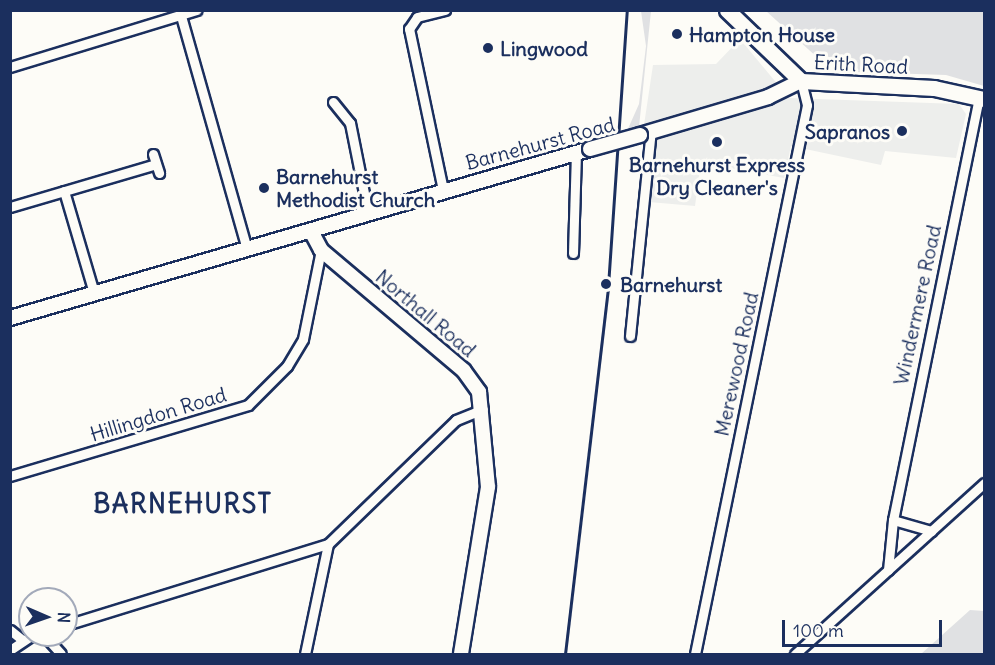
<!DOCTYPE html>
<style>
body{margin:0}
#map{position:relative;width:995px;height:665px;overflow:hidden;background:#fdfcf7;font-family:Delius,sans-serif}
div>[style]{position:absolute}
.built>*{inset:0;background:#edeeec}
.green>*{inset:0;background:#e0e1e3}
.roads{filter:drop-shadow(2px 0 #1b2f5e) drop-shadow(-2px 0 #1b2f5e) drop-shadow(0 2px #1b2f5e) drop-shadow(0 -2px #1b2f5e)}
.street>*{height:9px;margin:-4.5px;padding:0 4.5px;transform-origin:4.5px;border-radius:4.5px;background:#fdfcf7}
.secondary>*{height:14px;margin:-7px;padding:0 7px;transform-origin:7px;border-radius:7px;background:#fdfcf7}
.primary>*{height:15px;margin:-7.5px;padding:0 7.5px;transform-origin:7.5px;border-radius:7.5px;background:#fdfcf7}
.rail>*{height:3px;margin:-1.5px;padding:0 1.5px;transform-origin:1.5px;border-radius:1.5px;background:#1b2f5e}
.bridges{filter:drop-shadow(2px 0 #1b2f5e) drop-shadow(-2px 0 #1b2f5e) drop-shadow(0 2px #1b2f5e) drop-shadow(0 -2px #1b2f5e)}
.secondary-bridge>*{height:14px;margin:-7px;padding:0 7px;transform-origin:7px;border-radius:7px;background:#fdfcf7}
.dots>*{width:16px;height:16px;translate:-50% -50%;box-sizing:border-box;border:3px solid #fdfcf7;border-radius:50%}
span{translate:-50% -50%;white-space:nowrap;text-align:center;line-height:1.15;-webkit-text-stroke:6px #fdfcf7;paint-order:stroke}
.poi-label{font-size:20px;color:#1b2f5e;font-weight:700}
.left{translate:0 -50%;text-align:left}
.right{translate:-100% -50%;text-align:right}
.street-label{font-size:20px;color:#1b2f5e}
.district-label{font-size:26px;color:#1b2f5e;font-weight:700;letter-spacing:1.5px}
.frame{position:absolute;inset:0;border:12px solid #1b2f5e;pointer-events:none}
.north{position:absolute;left:18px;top:587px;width:60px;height:60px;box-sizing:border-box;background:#fdfcf7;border:2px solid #a3aaba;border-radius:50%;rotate:92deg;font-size:16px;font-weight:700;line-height:24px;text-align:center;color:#1b2f5e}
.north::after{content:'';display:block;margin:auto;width:21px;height:27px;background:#1b2f5e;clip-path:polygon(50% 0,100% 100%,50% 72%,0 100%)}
.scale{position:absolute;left:782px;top:620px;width:160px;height:27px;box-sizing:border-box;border:3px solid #1b2f5e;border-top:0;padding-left:8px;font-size:18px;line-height:21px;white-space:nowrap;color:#1b2f5e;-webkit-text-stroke:4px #fdfcf7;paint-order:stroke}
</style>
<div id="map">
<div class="built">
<i style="clip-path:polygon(740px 39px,789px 98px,959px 104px,966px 114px,956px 158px,885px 151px,881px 165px,791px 146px,784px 178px,701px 163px,695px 206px,649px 202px,656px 123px,644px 125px,653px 65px,716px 64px)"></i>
</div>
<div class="green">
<i style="clip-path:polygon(641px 11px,651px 11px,639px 127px,627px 131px,639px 104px,646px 46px)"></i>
<i style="clip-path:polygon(766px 11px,984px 11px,984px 86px,946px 75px,855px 72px,819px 59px)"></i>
<i style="clip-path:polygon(970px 610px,984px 611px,984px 654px,921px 654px)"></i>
</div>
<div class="roads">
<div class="street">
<i style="left:181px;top:16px;width:242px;rotate:74.2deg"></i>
<i style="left:10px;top:67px;width:195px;rotate:-17deg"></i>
<i style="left:333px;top:102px;width:27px;rotate:51deg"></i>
<i style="left:350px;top:123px;width:92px;rotate:78.7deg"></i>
<i style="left:153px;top:154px;width:20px;rotate:72deg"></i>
<i style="left:443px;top:190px;width:165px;rotate:-101.9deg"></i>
<i style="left:409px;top:29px;width:14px;rotate:-56deg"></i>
<i style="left:417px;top:17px;width:29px;rotate:-14deg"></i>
<i style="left:64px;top:191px;width:106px;rotate:73.6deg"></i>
<i style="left:10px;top:207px;width:152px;rotate:-16.4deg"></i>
<i style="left:573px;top:253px;width:100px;rotate:-88.3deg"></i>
<i style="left:630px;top:336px;width:206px;rotate:-84.2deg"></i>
<i style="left:10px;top:476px;width:248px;rotate:-16.6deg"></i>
<i style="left:248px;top:405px;width:55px;rotate:-45deg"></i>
<i style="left:287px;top:366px;width:31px;rotate:-59deg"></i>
<i style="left:303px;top:339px;width:91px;rotate:-78.6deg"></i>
<i style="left:893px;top:520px;width:40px;rotate:16deg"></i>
<i style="left:888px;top:570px;width:50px;rotate:-84.3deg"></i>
<i style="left:893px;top:520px;width:432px;rotate:-78.5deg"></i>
<i style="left:66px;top:625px;width:274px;rotate:-17.2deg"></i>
<i style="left:10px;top:630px;width:14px;rotate:39deg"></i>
<i style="left:44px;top:635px;width:25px;rotate:48deg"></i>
<i style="left:10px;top:650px;width:27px;rotate:-34deg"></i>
<i style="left:305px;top:654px;width:112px;rotate:-78.2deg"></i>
<i style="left:328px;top:544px;width:178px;rotate:-44.1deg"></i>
<i style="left:456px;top:420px;width:29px;rotate:-22deg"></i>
<i style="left:695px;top:654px;width:560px;rotate:-78.47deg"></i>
<i style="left:807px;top:105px;width:25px;rotate:-104deg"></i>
<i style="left:795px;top:654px;width:255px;rotate:-42.1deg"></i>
</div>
<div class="secondary">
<i style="left:640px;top:135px;width:134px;rotate:-16.5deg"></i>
<i style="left:768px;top:97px;width:37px;rotate:-26deg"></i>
<i style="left:311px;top:231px;width:21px;rotate:62deg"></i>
<i style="left:321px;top:250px;width:187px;rotate:40.2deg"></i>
<i style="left:464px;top:371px;width:26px;rotate:54deg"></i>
<i style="left:479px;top:392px;width:95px;rotate:84.6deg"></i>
<i style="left:488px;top:487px;width:169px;rotate:99.2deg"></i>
<i style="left:10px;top:318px;width:604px;rotate:-16.25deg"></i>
</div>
<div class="primary">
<i style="left:727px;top:10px;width:103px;rotate:43.8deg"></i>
<i style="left:801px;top:81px;width:133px;rotate:3deg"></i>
<i style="left:934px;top:88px;width:51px;rotate:12.4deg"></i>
</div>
</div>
<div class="rail">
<i style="left:565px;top:654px;width:371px;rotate:-83.3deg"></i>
<i style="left:608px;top:286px;width:277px;rotate:-86.1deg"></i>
</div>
<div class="bridges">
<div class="secondary-bridge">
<i style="left:590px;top:149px;width:52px;rotate:-15.6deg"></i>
</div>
</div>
<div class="dots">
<i style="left:677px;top:34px;background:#1b2f5e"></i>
<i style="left:488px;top:48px;background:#1b2f5e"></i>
<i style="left:902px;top:131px;background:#1b2f5e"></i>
<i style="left:717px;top:142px;background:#1b2f5e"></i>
<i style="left:264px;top:188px;background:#1b2f5e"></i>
<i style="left:606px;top:284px;background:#1b2f5e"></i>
</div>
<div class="poi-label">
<span class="left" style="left:689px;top:34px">Hampton House</span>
<span class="left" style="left:500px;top:48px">Lingwood</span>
<span class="right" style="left:890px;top:131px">Sapranos</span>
<span style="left:717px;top:176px">Barnehurst Express<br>Dry Cleaner's</span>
<span class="left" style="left:276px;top:188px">Barnehurst<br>Methodist Church</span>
<span class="left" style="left:620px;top:284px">Barnehurst</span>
</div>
<div class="street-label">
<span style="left:861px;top:64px;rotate:3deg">Erith Road</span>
<span style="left:540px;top:143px;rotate:-15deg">Barnehurst Road</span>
<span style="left:917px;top:305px;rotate:-78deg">Windermere Road</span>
<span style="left:426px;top:313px;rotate:40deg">Northall Road</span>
<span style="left:736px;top:364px;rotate:-78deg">Merewood Road</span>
<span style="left:158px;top:414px;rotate:-17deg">Hillingdon Road</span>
</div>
<div class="district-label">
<span style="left:183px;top:504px">BARNEHURST</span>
</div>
<div class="frame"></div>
<div class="north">N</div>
<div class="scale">100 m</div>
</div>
